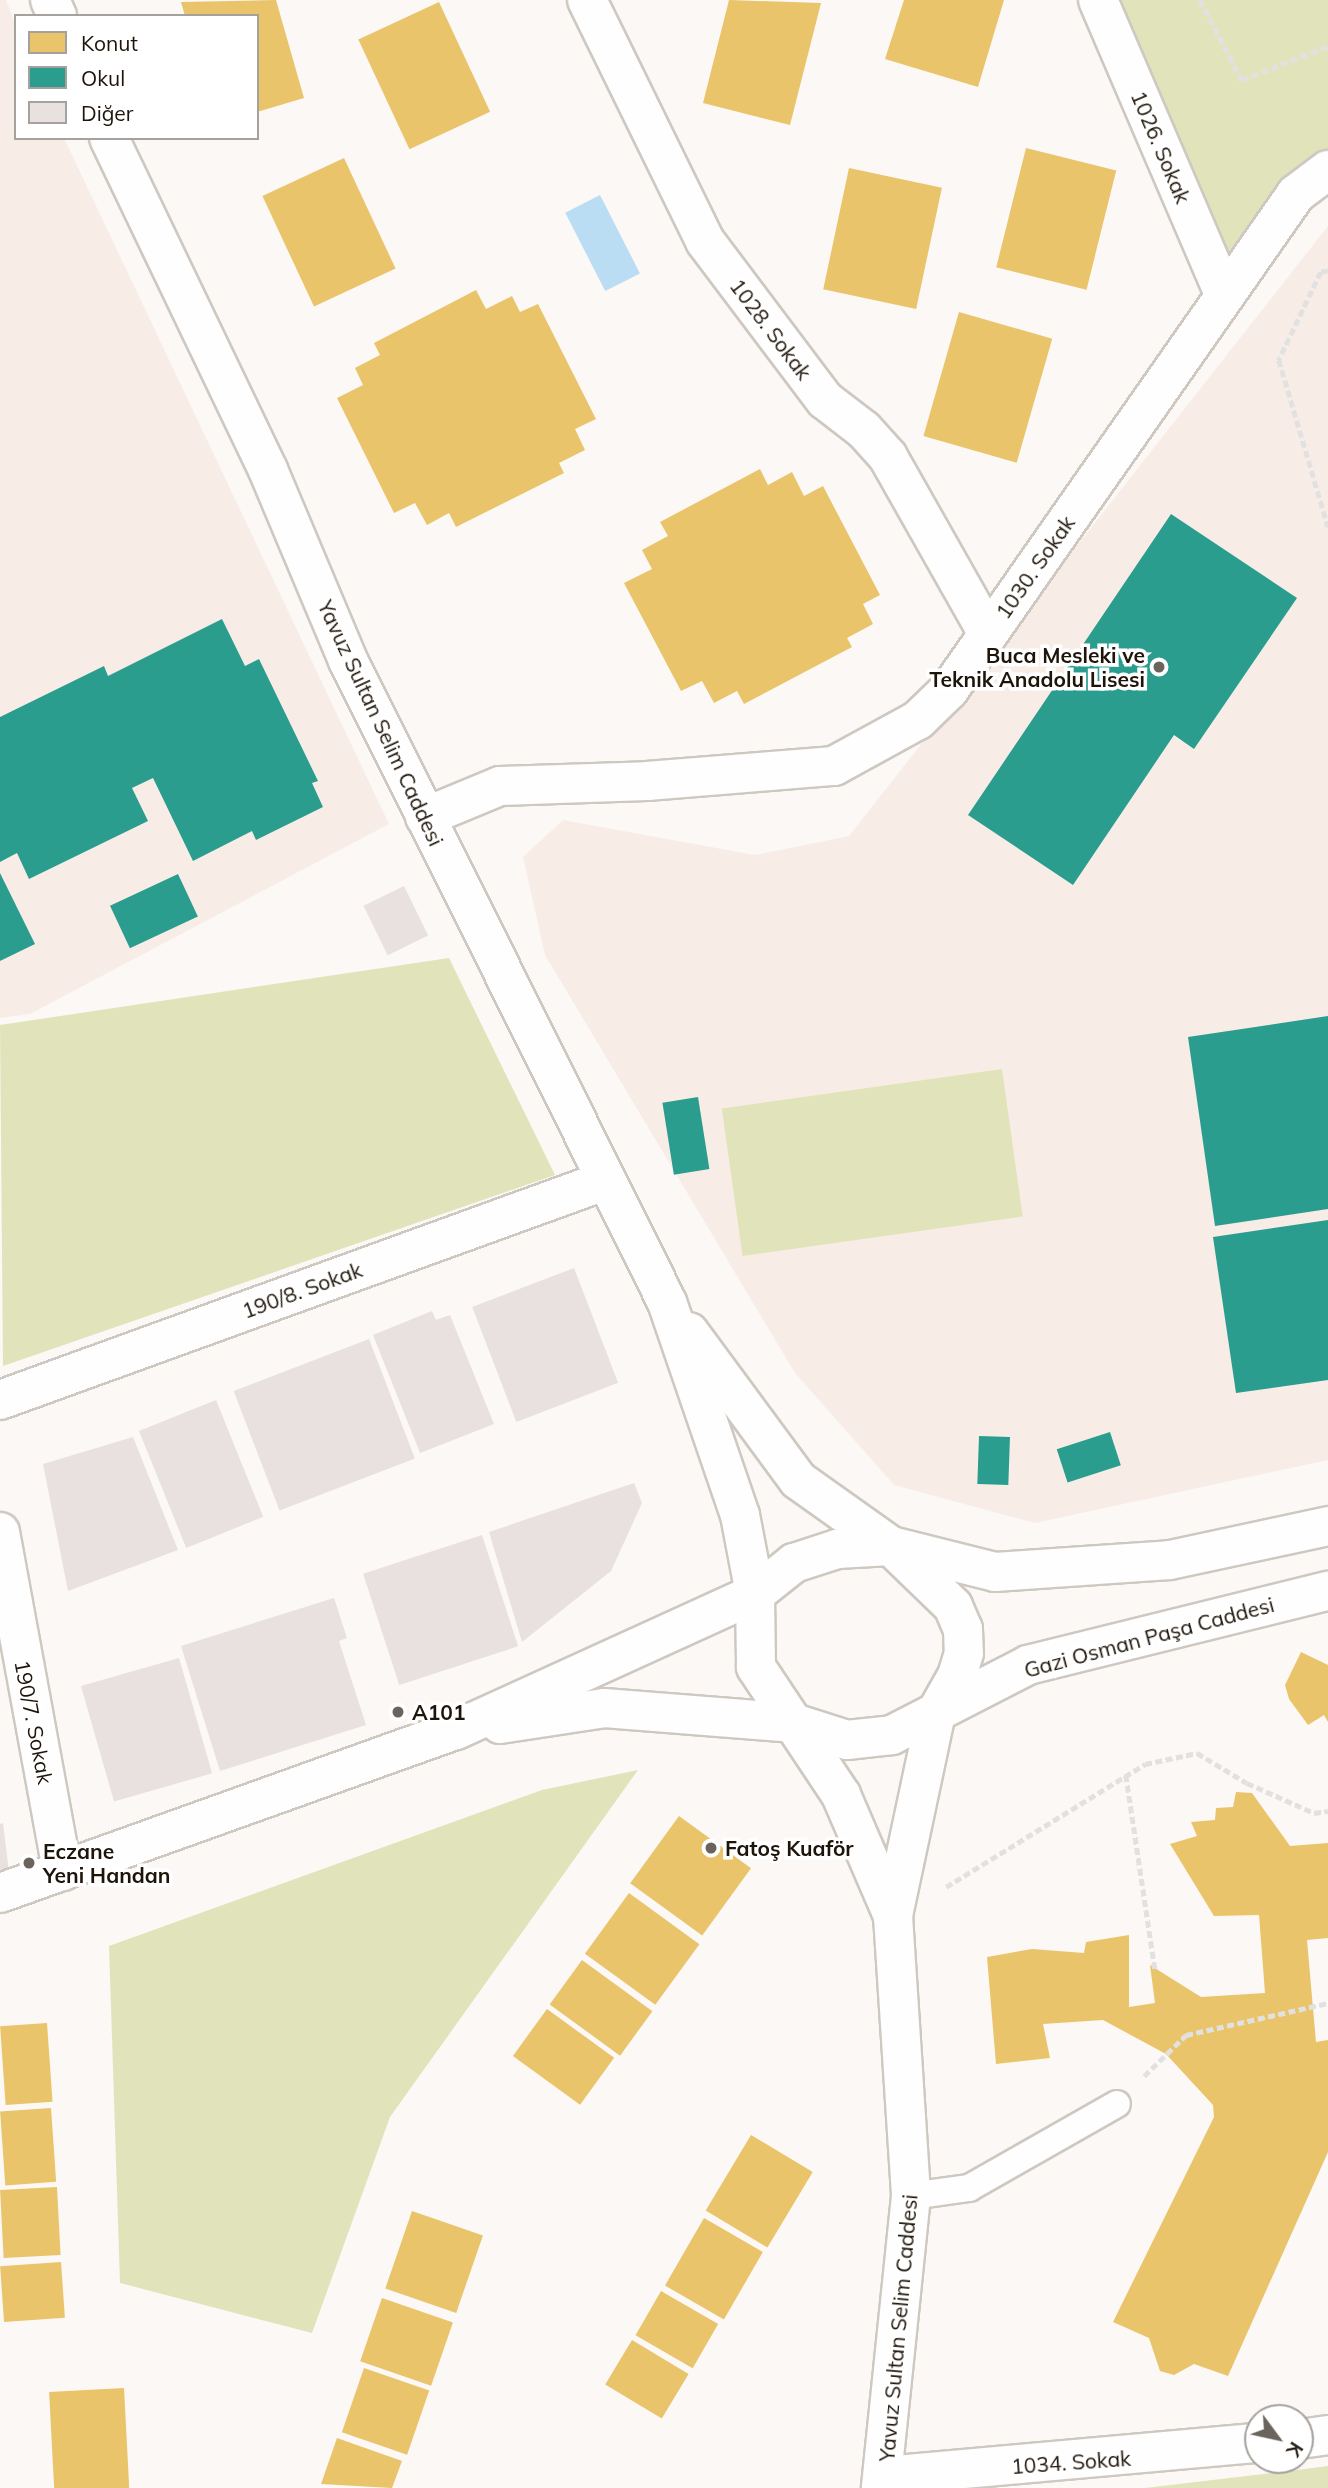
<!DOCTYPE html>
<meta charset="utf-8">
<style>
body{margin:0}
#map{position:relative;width:1328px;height:2488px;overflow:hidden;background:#fbf8f6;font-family:Mulish,sans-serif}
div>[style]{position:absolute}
.education>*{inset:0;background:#f8ede6}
.green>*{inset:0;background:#e1e4bb;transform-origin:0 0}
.water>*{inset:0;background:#baddf4;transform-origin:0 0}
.homes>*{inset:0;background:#e9c46a;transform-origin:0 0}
.schools>*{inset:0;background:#2a9d8f;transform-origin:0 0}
.building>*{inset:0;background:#e9e0e0;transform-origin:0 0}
.path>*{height:4.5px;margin-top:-2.25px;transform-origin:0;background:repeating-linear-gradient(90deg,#e2e1e1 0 7px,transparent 0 10.5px)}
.roads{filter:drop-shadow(2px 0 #cec8c1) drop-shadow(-2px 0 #cec8c1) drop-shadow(0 2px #cec8c1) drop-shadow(0 -2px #cec8c1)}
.lane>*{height:26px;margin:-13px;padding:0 13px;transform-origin:13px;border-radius:13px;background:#fefefe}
.street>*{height:38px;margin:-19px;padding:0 19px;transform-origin:19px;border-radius:19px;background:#fefefe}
.secondary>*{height:38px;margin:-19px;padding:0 19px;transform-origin:19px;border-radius:19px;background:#fefefe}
.dots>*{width:19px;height:19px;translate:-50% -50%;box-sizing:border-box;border:4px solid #fff;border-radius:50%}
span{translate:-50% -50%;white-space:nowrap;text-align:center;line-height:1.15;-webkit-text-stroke:7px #fff;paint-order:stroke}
.street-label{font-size:21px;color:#1e150a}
.poi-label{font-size:21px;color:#1e150a;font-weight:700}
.right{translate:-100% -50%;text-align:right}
.left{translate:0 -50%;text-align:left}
.legend{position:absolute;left:14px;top:14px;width:245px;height:126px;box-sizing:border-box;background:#fff;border:2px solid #a5a19d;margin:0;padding:9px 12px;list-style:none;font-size:21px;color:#1e150a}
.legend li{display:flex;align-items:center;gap:14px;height:35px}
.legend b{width:35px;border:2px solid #a5a19d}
.north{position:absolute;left:1244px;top:2404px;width:70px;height:70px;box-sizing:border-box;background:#fff;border:2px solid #a5a19d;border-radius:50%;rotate:123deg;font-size:19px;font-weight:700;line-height:28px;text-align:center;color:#1e150a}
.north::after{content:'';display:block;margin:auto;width:24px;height:32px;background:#6b645d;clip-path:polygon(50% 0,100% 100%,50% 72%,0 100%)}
</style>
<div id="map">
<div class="education">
<i style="clip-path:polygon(0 0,6px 0,16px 26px,16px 138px,64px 138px,389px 824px,30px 1014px,0 1018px)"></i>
<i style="clip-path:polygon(1328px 226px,1328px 1460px,1035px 1523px,894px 1485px,795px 1373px,545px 955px,523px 857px,563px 820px,755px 855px,849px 836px)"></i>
</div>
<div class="green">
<i style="clip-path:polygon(1098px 0,1328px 0,1328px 170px,1224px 294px)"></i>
<i style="clip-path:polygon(449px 958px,555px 1175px,3px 1366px,0 1025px)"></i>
<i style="left:1002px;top:1069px;width:149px;height:283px;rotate:82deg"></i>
<i style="clip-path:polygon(638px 1770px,390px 2117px,312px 2333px,120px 2283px,109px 1946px,542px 1790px)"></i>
<i style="clip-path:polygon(1328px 2466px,1328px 2488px,1145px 2488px,1281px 2472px)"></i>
</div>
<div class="water">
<i style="left:600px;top:195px;width:88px;height:39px;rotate:63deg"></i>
</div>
<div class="homes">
<i style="clip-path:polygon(276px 0,304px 98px,257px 112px,257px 16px,185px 16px,181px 2px)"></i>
<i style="clip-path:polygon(729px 0,821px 3px,790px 125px,703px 103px)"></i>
<i style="clip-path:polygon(904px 0,1004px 0,978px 87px,885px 59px)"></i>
<i style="left:439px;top:2px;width:121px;height:89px;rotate:65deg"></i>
<i style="left:1026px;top:148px;width:93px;height:123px;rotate:14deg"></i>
<i style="left:344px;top:158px;width:122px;height:90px;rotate:65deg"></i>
<i style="left:849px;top:168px;width:95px;height:124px;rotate:12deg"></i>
<i style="clip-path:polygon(476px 290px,486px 309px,512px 296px,520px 312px,538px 304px,596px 419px,575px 429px,585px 450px,559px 463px,564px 473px,456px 527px,449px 513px,427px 525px,415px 503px,394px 513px,337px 398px,363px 385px,355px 368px,380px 355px,374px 343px)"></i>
<i style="left:959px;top:312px;width:97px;height:129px;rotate:16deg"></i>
<i style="clip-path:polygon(760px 469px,768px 485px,792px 472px,804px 496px,823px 486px,880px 595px,863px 604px,873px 624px,847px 638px,852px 647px,744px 704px,737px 691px,714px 703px,702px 681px,681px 691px,624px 583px,652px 569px,642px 550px,668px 536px,660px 522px)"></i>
<i style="clip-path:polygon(1301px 1652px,1328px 1665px,1328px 1722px,1324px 1715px,1308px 1725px,1289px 1699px,1285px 1685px)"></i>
<i style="clip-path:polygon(1236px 1792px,1252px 1793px,1290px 1846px,1328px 1843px,1328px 1938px,1307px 1940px,1316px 2042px,1328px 2040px,1328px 2152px,1228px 2376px,1194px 2364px,1174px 2375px,1160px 2371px,1149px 2338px,1113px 2322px,1214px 2117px,1213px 2105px,1166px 2054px,1103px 2020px,1043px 2024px,1050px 2058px,996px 2064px,987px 1957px,1032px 1949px,1084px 1953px,1086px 1942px,1129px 1935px,1129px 2007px,1155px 2003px,1150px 1965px,1201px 1997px,1265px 1993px,1259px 1915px,1214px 1916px,1170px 1844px,1197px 1836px,1191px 1822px,1215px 1820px,1216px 1808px,1233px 1807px)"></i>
<i style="left:679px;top:1816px;width:89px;height:83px;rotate:36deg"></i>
<i style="left:629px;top:1893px;width:87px;height:75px;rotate:36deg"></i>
<i style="left:582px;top:1960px;width:87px;height:55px;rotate:36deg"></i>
<i style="left:547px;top:2009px;width:83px;height:58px;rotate:36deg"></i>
<i style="left:47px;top:2023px;width:79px;height:47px;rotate:86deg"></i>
<i style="left:51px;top:2108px;width:74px;height:51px;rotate:86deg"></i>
<i style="left:751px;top:2135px;width:72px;height:88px;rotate:31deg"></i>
<i style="left:57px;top:2187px;width:68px;height:57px;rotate:87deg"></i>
<i style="left:412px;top:2211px;width:75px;height:82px;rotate:19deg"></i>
<i style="left:704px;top:2218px;width:68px;height:78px;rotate:30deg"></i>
<i style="left:61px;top:2262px;width:56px;height:61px;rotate:86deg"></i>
<i style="left:661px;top:2291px;width:66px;height:51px;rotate:30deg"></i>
<i style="left:382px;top:2298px;width:75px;height:67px;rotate:19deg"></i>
<i style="left:632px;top:2340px;width:66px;height:52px;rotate:31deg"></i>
<i style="left:364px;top:2368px;width:69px;height:68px;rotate:19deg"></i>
<i style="left:124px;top:2388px;width:100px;height:75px;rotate:87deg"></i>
<i style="clip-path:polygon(337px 2438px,402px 2461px,392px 2488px,321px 2484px)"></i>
</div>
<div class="schools">
<i style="clip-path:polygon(1171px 514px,1297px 598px,1194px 749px,1174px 735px,1073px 885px,968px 815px)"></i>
<i style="clip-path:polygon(222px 619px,245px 666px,259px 659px,318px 781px,312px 783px,323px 807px,256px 840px,252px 831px,193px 861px,153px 778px,132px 788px,148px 821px,29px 879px,17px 853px,0 862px,0 717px,104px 666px,108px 676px)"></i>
<i style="clip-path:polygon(0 873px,35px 944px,0 961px)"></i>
<i style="left:178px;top:874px;width:47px;height:75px;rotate:65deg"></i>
<i style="clip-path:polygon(1328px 1016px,1328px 1209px,1215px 1226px,1188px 1037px)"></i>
<i style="left:698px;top:1097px;width:73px;height:36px;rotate:81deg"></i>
<i style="clip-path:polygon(1328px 1220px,1328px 1380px,1236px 1393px,1213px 1237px)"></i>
<i style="left:1110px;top:1432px;width:35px;height:56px;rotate:72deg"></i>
<i style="left:979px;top:1436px;width:31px;height:48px;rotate:2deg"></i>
</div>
<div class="building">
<i style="left:404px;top:886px;width:55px;height:45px;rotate:64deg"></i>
<i style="left:574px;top:1268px;width:123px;height:109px;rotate:69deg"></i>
<i style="clip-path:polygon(432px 1311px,436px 1320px,450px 1315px,494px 1424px,420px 1453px,373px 1335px)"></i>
<i style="left:369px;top:1339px;width:128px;height:145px;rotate:69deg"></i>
<i style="left:216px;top:1400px;width:126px;height:83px;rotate:68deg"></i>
<i style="clip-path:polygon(133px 1437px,178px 1550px,68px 1591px,43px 1464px)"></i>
<i style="clip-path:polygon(634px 1483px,642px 1503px,611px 1571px,522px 1642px,489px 1532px)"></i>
<i style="left:482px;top:1535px;width:117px;height:125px;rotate:72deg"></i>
<i style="clip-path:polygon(334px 1598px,347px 1638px,339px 1641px,366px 1725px,220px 1771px,181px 1646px)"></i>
<i style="left:179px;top:1658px;width:120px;height:102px;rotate:74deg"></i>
<i style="clip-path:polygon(3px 1823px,9px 1872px,0 1873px,0 1824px)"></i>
</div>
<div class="path">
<i style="left:1200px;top:0;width:90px;rotate:62.3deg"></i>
<i style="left:1242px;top:80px;width:92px;rotate:-21.6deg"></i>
<i style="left:1328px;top:271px;width:7px;rotate:172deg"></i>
<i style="left:1321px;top:272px;width:98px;rotate:115.5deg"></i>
<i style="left:1279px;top:360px;width:174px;rotate:73.6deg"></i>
<i style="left:1126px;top:1775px;width:196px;rotate:81.5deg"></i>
<i style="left:946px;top:1887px;width:234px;rotate:-31.7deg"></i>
<i style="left:1145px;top:1764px;width:53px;rotate:-11.9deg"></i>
<i style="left:1197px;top:1753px;width:58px;rotate:31deg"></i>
<i style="left:1247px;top:1783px;width:73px;rotate:24.1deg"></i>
<i style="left:1314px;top:1813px;width:14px;rotate:-8deg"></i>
<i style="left:1144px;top:2076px;width:59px;rotate:-44.3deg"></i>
<i style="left:1186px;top:2035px;width:146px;rotate:-12.7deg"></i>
</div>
<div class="roads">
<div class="lane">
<i style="left:911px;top:2196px;width:59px;rotate:-7.9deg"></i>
<i style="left:969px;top:2188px;width:170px;rotate:-29.6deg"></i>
</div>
<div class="street">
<i style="left:587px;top:0;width:268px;rotate:63.9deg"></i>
<i style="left:705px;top:241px;width:199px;rotate:53deg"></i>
<i style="left:825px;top:400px;width:49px;rotate:37.6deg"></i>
<i style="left:864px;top:430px;width:36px;rotate:48deg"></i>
<i style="left:888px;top:457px;width:203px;rotate:60.5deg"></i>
<i style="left:1098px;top:0;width:320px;rotate:66.8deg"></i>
<i style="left:425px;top:817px;width:81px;rotate:-22.5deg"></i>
<i style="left:500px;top:786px;width:147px;rotate:-1.9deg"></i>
<i style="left:647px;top:781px;width:188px;rotate:-4.6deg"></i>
<i style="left:834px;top:766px;width:96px;rotate:-28.7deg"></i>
<i style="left:918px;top:720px;width:43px;rotate:-44.1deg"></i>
<i style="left:949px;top:690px;width:605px;rotate:-55.02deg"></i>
<i style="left:1296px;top:194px;width:40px;rotate:-37deg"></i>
<i style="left:0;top:1400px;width:642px;rotate:-19.93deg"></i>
<i style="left:0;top:1532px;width:345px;rotate:79.6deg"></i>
<i style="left:1300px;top:2439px;width:28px;rotate:-8deg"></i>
<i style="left:885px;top:2476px;width:374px;rotate:-5.1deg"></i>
</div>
<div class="secondary">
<i style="left:50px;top:0;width:17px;rotate:66deg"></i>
<i style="left:109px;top:138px;width:368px;rotate:64.4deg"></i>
<i style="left:268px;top:470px;width:206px;rotate:67.2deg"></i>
<i style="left:348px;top:660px;width:717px;rotate:63.58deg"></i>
<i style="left:667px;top:1302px;width:225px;rotate:71.1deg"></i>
<i style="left:740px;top:1515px;width:80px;rotate:79.2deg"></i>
<i style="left:755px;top:1594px;width:73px;rotate:89.2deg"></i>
<i style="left:756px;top:1667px;width:154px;rotate:56.4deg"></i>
<i style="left:841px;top:1795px;width:132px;rotate:66.7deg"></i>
<i style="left:689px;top:1332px;width:184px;rotate:53.6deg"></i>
<i style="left:798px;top:1480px;width:114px;rotate:35.4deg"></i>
<i style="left:891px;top:1546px;width:86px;rotate:44.1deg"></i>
<i style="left:953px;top:1606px;width:25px;rotate:67deg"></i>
<i style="left:963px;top:1629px;width:24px;rotate:88deg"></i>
<i style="left:964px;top:1653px;width:24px;rotate:107deg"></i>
<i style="left:957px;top:1676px;width:43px;rotate:119.6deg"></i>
<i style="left:936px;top:1713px;width:208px;rotate:102deg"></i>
<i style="left:893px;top:1916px;width:281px;rotate:86.3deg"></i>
<i style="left:911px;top:2196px;width:294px;rotate:95.9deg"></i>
<i style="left:500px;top:1724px;width:105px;rotate:-8.7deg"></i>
<i style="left:604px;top:1708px;width:191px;rotate:4.5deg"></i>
<i style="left:794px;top:1723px;width:56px;rotate:17.8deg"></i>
<i style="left:847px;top:1740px;width:45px;rotate:-6.3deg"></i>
<i style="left:892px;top:1735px;width:153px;rotate:-27.2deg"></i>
<i style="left:1028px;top:1665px;width:309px;rotate:-13.9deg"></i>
<i style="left:0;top:1893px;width:484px;rotate:-19.7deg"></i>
<i style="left:456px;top:1730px;width:328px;rotate:-24.5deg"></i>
<i style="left:755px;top:1594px;width:50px;rotate:-38.5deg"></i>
<i style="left:794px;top:1563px;width:45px;rotate:-18deg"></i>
<i style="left:837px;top:1549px;width:54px;rotate:-3.2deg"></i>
<i style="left:891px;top:1546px;width:107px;rotate:14deg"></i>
<i style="left:995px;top:1572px;width:175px;rotate:-3.9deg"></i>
<i style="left:1170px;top:1560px;width:162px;rotate:-12.1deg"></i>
</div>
</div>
<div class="dots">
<i style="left:1159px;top:667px;background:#6b645d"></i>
<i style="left:398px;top:1712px;background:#6b645d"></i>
<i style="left:711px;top:1848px;background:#6b645d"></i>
<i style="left:29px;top:1863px;background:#6b645d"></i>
</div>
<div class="street-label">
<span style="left:1161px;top:147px;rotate:67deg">1026. Sokak</span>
<span style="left:771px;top:329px;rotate:53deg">1028. Sokak</span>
<span style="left:1035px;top:567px;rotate:-55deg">1030. Sokak</span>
<span style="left:381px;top:723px;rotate:65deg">Yavuz Sultan Selim Caddesi</span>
<span style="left:302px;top:1290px;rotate:-20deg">190/8. Sokak</span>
<span style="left:1149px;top:1637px;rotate:-15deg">Gazi Osman Paşa Caddesi</span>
<span style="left:34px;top:1722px;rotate:79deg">190/7. Sokak</span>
<span style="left:898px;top:2328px;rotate:-85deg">Yavuz Sultan Selim Caddesi</span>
<span style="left:1071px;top:2462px;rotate:-4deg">1034. Sokak</span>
</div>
<div class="poi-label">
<span class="right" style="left:1145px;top:667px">Buca Mesleki ve<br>Teknik Anadolu Lisesi</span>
<span class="left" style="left:412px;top:1712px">A101</span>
<span class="left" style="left:725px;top:1848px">Fatoş Kuaför</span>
<span class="left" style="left:43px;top:1863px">Eczane<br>Yeni Handan</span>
</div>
<ul class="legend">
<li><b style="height:19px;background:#e9c46a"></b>Konut</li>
<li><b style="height:19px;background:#2a9d8f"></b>Okul</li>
<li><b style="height:19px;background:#e9e0e0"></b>Diğer</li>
</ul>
<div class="north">K</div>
</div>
